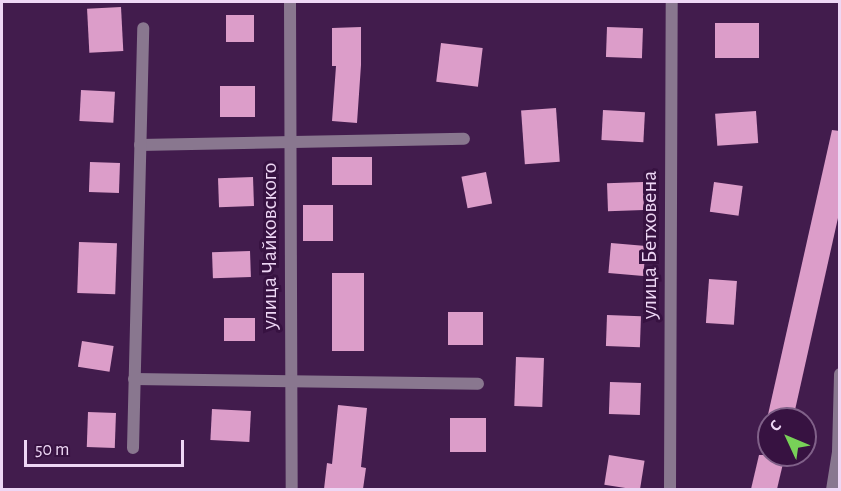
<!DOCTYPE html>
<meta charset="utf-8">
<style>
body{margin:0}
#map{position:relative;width:841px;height:491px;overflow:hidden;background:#421c4d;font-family:"Alegreya Sans",sans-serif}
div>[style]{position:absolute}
.building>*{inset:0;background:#dc9dc9;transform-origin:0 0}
.minor>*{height:12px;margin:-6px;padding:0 6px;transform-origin:6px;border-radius:6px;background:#89778f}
span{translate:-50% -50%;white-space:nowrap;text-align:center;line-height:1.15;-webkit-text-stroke:6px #371241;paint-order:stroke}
.street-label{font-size:22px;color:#eed7f5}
.frame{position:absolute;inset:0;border:3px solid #eed7f5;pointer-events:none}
.north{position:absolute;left:757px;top:407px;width:60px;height:60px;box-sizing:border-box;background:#371241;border:2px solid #806189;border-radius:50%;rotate:314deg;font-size:16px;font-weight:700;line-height:24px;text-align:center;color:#eed7f5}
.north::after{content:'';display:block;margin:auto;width:21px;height:27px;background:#78d158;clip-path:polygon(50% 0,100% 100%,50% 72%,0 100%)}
.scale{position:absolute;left:24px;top:440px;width:160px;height:27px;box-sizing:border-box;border:3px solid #eed7f5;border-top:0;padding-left:8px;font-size:18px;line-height:21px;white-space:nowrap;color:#eed7f5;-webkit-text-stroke:4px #371241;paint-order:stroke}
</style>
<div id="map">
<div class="building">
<i style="left:121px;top:7px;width:44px;height:34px;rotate:87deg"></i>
<i style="left:226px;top:15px;width:28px;height:27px"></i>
<i style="left:715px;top:23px;width:44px;height:35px"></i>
<i style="clip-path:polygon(361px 27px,361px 65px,357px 123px,332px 121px,336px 66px,332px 66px,332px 28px)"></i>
<i style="left:607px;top:27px;width:36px;height:30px;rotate:2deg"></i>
<i style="left:441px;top:43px;width:42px;height:39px;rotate:7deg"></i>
<i style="left:255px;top:86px;width:31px;height:35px;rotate:90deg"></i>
<i style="left:81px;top:90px;width:34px;height:31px;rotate:3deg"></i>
<i style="left:556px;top:108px;width:54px;height:35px;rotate:86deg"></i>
<i style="left:603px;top:110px;width:42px;height:30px;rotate:3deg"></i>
<i style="left:756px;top:111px;width:32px;height:41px;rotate:86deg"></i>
<i style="clip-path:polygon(832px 130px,840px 131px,840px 209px,793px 419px,767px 419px)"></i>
<i style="left:332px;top:157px;width:40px;height:28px"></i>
<i style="left:90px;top:162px;width:30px;height:30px;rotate:2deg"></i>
<i style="left:486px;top:172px;width:32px;height:25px;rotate:79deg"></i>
<i style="left:253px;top:177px;width:29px;height:35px;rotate:88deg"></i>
<i style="left:643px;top:182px;width:28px;height:36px;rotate:88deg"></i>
<i style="left:714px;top:182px;width:29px;height:30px;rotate:8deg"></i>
<i style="left:303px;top:205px;width:30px;height:36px"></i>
<i style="left:79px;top:242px;width:38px;height:51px;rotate:2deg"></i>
<i style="left:611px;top:243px;width:35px;height:30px;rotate:5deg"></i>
<i style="left:250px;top:251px;width:26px;height:38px;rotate:88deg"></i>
<i style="left:332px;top:273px;width:32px;height:78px"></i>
<i style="left:709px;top:279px;width:28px;height:44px;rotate:4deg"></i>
<i style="left:448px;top:312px;width:35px;height:33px"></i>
<i style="left:607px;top:315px;width:34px;height:31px;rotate:2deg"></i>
<i style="left:224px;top:318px;width:31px;height:23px"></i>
<i style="left:82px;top:341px;width:32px;height:26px;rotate:9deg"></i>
<i style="left:516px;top:357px;width:28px;height:49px;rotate:2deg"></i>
<i style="left:610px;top:382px;width:31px;height:32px;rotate:2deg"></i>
<i style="clip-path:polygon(338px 405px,367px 408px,361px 467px,366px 468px,363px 489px,324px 489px,327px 463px,332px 464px)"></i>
<i style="left:212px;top:409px;width:39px;height:31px;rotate:3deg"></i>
<i style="left:88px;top:412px;width:28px;height:35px;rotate:2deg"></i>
<i style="left:450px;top:418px;width:36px;height:34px"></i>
<i style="left:609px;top:455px;width:36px;height:30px;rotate:9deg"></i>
<i style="clip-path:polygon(759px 455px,785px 455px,777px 489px,751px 489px)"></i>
</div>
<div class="minor">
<i style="left:290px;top:2px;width:488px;rotate:89.8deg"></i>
<i style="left:140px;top:145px;width:324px;rotate:-1.1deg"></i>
<i style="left:134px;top:379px;width:344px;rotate:0.8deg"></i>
<i style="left:133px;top:448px;width:420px;rotate:-88.6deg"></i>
<i style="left:670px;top:490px;width:488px;rotate:-89.8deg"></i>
<i style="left:832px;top:490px;width:38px;rotate:-81deg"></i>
<i style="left:838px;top:452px;width:78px;rotate:-88.5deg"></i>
</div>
<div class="street-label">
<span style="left:650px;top:245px;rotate:-90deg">улица Бетховена</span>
<span style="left:270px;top:246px;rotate:-90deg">улица Чайковского</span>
</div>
<div class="frame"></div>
<div class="north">С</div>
<div class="scale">50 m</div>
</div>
